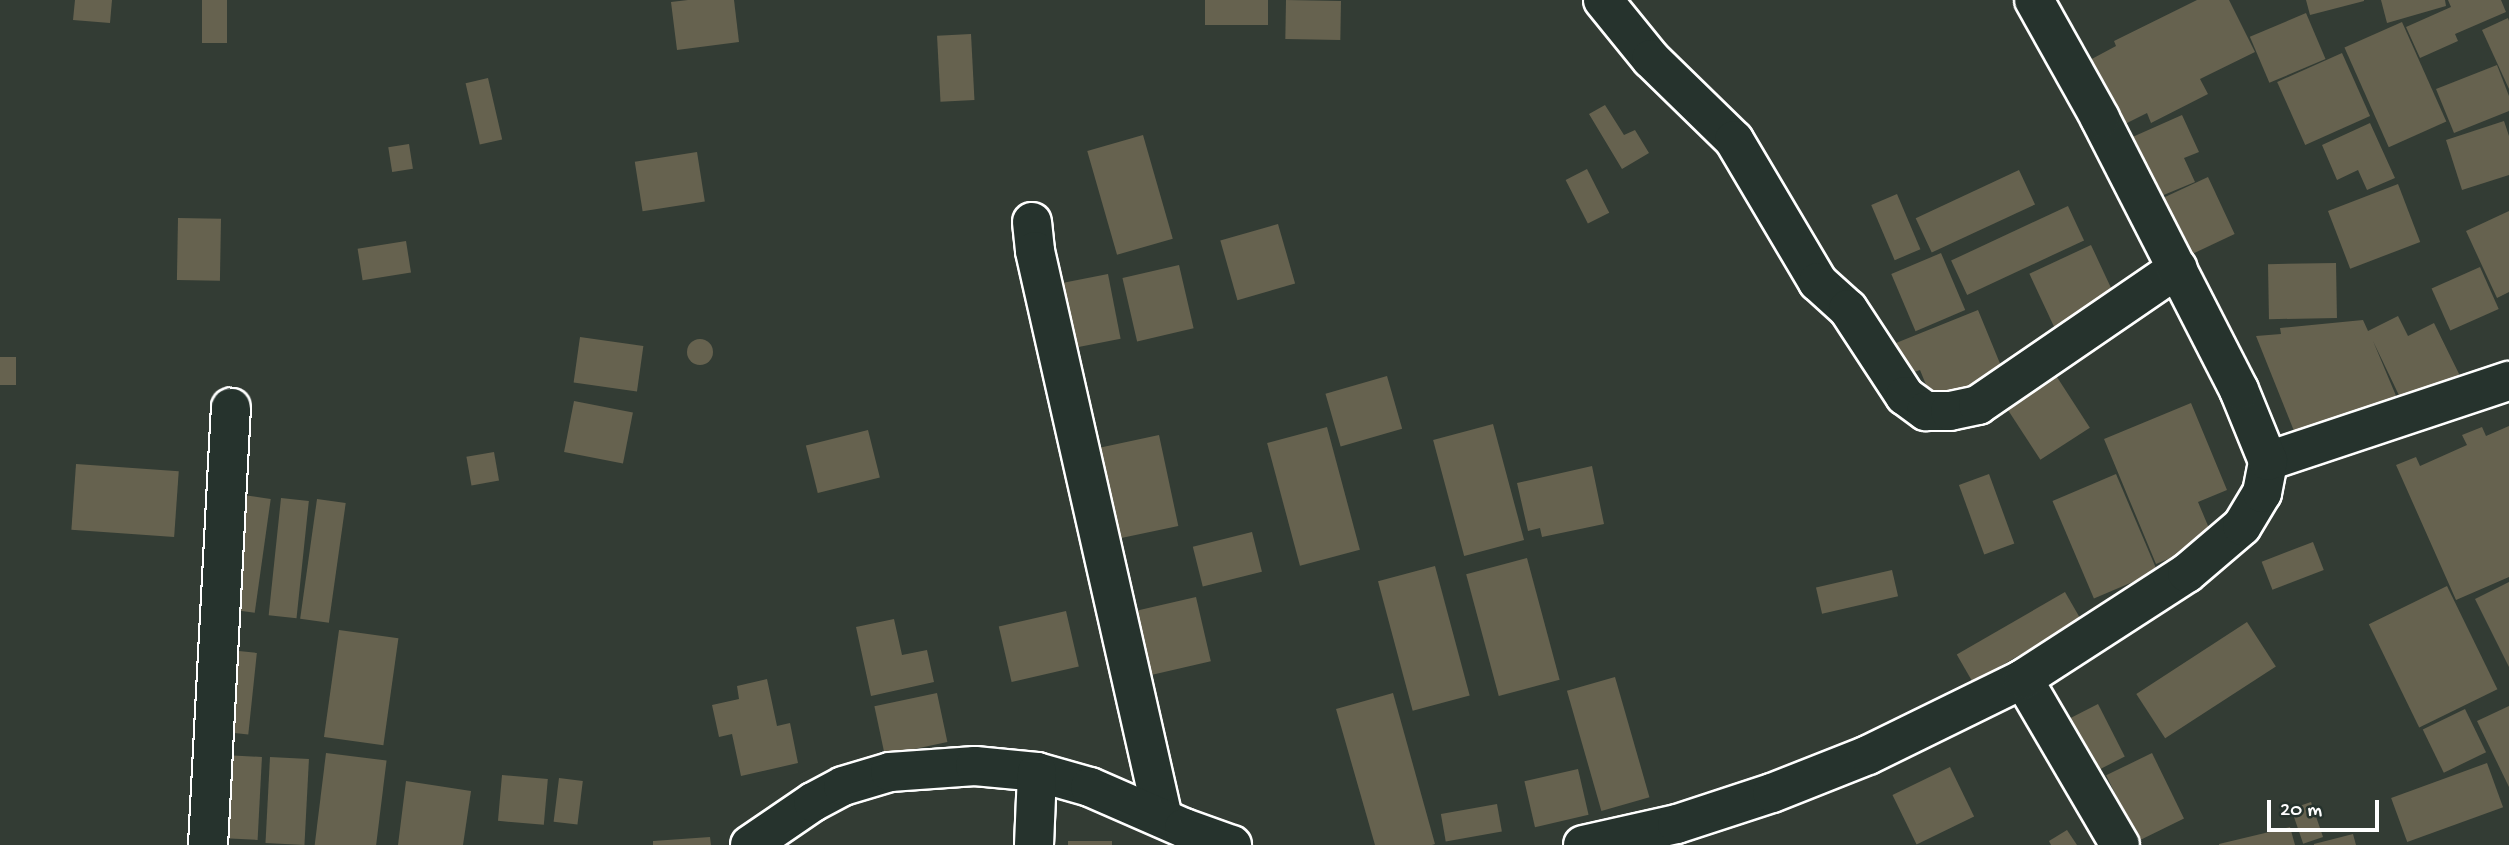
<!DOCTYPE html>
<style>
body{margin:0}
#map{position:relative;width:2509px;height:845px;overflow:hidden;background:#333c34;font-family:"Gochi Hand",sans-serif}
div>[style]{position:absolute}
.building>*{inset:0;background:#66624f;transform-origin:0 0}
.round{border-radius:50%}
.roads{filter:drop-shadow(2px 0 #fff) drop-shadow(-2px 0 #fff) drop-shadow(0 2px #fff) drop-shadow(0 -2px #fff)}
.minor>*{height:38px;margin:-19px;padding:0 19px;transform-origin:19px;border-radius:19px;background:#26332d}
span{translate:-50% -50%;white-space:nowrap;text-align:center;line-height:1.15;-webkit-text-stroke:5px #26332d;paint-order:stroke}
.scale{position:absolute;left:2267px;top:800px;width:112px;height:32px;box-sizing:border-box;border:4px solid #fff;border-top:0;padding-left:9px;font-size:21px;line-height:24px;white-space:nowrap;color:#fff;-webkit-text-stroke:5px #26332d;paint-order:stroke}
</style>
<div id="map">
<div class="building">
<i style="clip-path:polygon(75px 0,112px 0,110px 23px,73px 20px)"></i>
<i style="left:202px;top:0;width:25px;height:43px"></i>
<i style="clip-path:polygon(688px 0,734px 0,739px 42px,677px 50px,671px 2px)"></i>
<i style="left:1205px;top:0;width:63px;height:25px"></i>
<i style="left:1286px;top:0;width:55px;height:39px;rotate:1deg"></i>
<i style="clip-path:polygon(2197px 0,2229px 0,2255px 52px,2200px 79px,2208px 94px,2151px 123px,2147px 113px,2121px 126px,2088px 61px,2116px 46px,2114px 41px)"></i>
<i style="clip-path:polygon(2306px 0,2364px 0,2364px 1px,2310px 15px)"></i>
<i style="clip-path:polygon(2381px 0,2445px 0,2446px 6px,2387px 23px)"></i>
<i style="clip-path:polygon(2448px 0,2501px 0,2506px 12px,2455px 34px,2458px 41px,2420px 58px,2406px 27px,2451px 7px)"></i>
<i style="left:2306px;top:13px;width:50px;height:61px;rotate:67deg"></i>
<i style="clip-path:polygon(2508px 18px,2509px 21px,2509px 89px,2482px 30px)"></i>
<i style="left:2402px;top:22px;width:109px;height:63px;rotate:66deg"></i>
<i style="left:971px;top:34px;width:66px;height:34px;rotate:87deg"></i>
<i style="left:2342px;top:53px;width:69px;height:71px;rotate:66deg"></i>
<i style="clip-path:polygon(2497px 65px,2509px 96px,2509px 111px,2454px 133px,2436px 89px)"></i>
<i style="left:488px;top:78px;width:63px;height:23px;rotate:77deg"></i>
<i style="clip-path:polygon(1605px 105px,1624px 135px,1635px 130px,1649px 153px,1622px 169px,1589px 114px)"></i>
<i style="clip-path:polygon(2182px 115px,2199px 152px,2184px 158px,2195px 182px,2154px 199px,2128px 139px)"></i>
<i style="clip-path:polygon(2504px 121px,2509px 136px,2509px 175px,2462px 190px,2446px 140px)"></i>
<i style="clip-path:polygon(2370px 123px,2395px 178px,2367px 190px,2358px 170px,2337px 180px,2322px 145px)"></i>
<i style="left:1143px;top:135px;width:108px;height:58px;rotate:74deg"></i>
<i style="left:409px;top:144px;width:25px;height:21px;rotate:81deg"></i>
<i style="left:697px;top:152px;width:50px;height:63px;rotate:81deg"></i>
<i style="left:1587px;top:169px;width:49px;height:24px;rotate:63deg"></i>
<i style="left:2019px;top:170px;width:38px;height:114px;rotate:65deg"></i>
<i style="left:2208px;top:177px;width:63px;height:48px;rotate:65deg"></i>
<i style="left:2398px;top:184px;width:62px;height:75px;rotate:69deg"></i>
<i style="left:1897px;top:194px;width:60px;height:28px;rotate:67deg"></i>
<i style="left:2068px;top:206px;width:38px;height:129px;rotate:65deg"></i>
<i style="clip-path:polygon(2509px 211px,2509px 292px,2497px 298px,2466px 231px)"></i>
<i style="left:178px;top:218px;width:43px;height:62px;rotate:1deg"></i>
<i style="left:1278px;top:224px;width:62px;height:60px;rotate:74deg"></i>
<i style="left:406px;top:241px;width:32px;height:49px;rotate:81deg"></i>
<i style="left:2091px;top:245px;width:61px;height:68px;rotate:65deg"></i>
<i style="left:1941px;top:253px;width:62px;height:54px;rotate:67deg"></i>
<i style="left:2336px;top:263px;width:55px;height:68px;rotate:89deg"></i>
<i style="left:1179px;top:265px;width:65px;height:58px;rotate:77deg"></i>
<i style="left:2480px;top:267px;width:46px;height:53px;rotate:66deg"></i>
<i style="left:1108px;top:274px;width:66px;height:57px;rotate:79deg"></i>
<i style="clip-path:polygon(1978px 310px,2006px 378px,1935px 407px,1920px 370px,1909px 374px,1896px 343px)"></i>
<i style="clip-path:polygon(2398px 316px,2408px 336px,2434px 323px,2463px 382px,2406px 410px,2373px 341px,2402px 410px,2300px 446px,2256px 336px,2281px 334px,2280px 328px,2363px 320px,2368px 331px)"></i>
<i style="left:580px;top:337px;width:64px;height:46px;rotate:8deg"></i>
<i class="round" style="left:687px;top:339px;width:26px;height:26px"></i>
<i style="left:0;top:357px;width:16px;height:28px"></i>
<i style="left:2055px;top:374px;width:64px;height:59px;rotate:57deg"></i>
<i style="left:1387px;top:376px;width:55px;height:64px;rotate:74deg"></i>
<i style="left:574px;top:401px;width:60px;height:52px;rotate:11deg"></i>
<i style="clip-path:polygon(2191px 403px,2227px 490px,2198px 502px,2214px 540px,2156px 564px,2104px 439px)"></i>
<i style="left:1493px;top:424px;width:120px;height:62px;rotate:75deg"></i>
<i style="clip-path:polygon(2509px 426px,2509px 577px,2456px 600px,2396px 465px,2416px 457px,2420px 466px,2467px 445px,2462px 435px,2482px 427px,2486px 436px)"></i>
<i style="left:1327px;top:427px;width:127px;height:62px;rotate:75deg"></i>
<i style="left:868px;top:430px;width:49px;height:64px;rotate:76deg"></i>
<i style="left:1159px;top:435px;width:93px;height:68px;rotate:78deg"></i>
<i style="left:494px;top:452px;width:29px;height:28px;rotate:80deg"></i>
<i style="left:76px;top:464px;width:103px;height:66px;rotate:4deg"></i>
<i style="clip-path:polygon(1592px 466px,1604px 524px,1542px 537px,1540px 528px,1528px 531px,1517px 483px)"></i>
<i style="left:1989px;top:474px;width:74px;height:32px;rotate:70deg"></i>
<i style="left:2116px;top:474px;width:106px;height:69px;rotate:67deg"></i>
<i style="left:243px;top:495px;width:28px;height:115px;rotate:8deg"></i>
<i style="left:281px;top:498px;width:28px;height:118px;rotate:6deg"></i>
<i style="left:317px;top:499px;width:29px;height:121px;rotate:8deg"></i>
<i style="left:1252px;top:532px;width:41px;height:61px;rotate:76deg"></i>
<i style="left:2313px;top:542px;width:30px;height:55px;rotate:69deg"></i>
<i style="left:1527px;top:558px;width:126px;height:63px;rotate:75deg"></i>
<i style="left:1435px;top:566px;width:134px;height:59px;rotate:75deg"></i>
<i style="left:1892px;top:570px;width:27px;height:78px;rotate:77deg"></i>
<i style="clip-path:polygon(2509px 582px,2509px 667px,2475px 599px)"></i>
<i style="left:2447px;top:586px;width:115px;height:87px;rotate:64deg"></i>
<i style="left:2065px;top:592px;width:32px;height:125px;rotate:60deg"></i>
<i style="left:1196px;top:597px;width:66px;height:69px;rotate:77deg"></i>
<i style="left:1066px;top:611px;width:57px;height:69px;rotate:77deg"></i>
<i style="clip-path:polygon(894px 619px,902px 655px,927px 650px,934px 682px,871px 696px,856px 627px)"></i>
<i style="left:2247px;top:622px;width:53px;height:132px;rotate:57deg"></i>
<i style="left:339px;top:630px;width:60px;height:108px;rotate:8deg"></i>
<i style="left:229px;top:650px;width:28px;height:82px;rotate:6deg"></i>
<i style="left:1615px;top:677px;width:125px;height:50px;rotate:74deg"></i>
<i style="clip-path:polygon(767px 679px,777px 726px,790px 723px,798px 763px,741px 776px,732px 734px,719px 737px,712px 705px,739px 699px,737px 686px)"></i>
<i style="left:937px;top:693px;width:50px;height:64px;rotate:78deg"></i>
<i style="clip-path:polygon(1393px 693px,1435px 844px,1432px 845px,1375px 845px,1336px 709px)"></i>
<i style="left:2098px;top:704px;width:59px;height:44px;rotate:63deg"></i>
<i style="clip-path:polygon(2509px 706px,2509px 787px,2477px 721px)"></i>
<i style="left:2465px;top:709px;width:48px;height:47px;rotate:64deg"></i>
<i style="left:326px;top:753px;width:61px;height:93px;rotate:7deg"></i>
<i style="left:2152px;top:753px;width:73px;height:51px;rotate:64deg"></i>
<i style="left:224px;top:755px;width:38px;height:83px;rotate:3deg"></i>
<i style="left:270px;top:757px;width:39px;height:86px;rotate:3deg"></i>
<i style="left:2487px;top:763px;width:47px;height:102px;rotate:70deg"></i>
<i style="left:1950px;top:767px;width:55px;height:64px;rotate:64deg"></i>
<i style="left:1578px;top:769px;width:47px;height:55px;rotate:77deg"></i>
<i style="left:502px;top:775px;width:46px;height:46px;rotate:5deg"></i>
<i style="left:559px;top:778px;width:24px;height:44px;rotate:7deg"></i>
<i style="clip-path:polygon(406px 781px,471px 791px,463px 845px,398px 845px)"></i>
<i style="left:2311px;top:802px;width:37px;height:21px;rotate:71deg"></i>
<i style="left:1497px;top:804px;width:28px;height:57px;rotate:80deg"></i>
<i style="clip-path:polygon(2290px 827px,2295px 845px,2219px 845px,2219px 844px)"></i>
<i style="clip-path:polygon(2067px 830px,2077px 845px,2051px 845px,2049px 841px)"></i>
<i style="clip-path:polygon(2353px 834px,2356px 845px,2314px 845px,2314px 844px)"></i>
<i style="clip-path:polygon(710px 837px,711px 845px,653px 845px,653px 841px)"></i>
<i style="left:1068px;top:841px;width:44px;height:4px"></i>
</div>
<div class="roads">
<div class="minor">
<i style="left:1603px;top:0;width:76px;rotate:50.9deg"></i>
<i style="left:1651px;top:59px;width:116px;rotate:44.3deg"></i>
<i style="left:1734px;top:140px;width:165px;rotate:59.4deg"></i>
<i style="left:1818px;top:282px;width:40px;rotate:42deg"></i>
<i style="left:1848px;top:309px;width:104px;rotate:56.8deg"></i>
<i style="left:1905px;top:396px;width:26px;rotate:36deg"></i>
<i style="left:1926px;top:411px;width:24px"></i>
<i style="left:1950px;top:411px;width:29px;rotate:-12deg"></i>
<i style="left:1978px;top:405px;width:242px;rotate:-34.4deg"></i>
<i style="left:1032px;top:222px;width:29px;rotate:84deg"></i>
<i style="left:1035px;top:251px;width:581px;rotate:77.28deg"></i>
<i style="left:2268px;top:461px;width:254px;rotate:-18.4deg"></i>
<i style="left:2023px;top:679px;width:192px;rotate:59.7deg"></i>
<i style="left:208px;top:845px;width:438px;rotate:-87deg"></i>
<i style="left:750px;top:845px;width:76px;rotate:-34.3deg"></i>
<i style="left:813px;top:802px;width:34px;rotate:-28deg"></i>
<i style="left:843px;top:786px;width:49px;rotate:-16.6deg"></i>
<i style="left:890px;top:772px;width:85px;rotate:-4deg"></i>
<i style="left:975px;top:766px;width:62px;rotate:5.5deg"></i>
<i style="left:1037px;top:772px;width:55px;rotate:15.8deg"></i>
<i style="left:1090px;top:787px;width:103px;rotate:23.6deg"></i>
<i style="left:1184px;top:828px;width:51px;rotate:19.5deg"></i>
<i style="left:1034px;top:845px;width:73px;rotate:-87.6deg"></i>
<i style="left:1583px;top:845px;width:96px;rotate:-12.6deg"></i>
<i style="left:1677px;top:824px;width:100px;rotate:-18.1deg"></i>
<i style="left:1772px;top:793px;width:103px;rotate:-21.6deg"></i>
<i style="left:1868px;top:755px;width:173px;rotate:-26.1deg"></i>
<i style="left:2023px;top:679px;width:195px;rotate:-32.9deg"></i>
<i style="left:2187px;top:573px;width:72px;rotate:-40.5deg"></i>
<i style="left:2242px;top:526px;width:39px;rotate:-59deg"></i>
<i style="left:2262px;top:493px;width:33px;rotate:-79deg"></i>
<i style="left:2268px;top:461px;width:77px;rotate:-112.2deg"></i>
<i style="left:2239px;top:390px;width:305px;rotate:-117.1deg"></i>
<i style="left:2100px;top:118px;width:135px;rotate:-119.2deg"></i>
</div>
</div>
<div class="scale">20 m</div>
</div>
